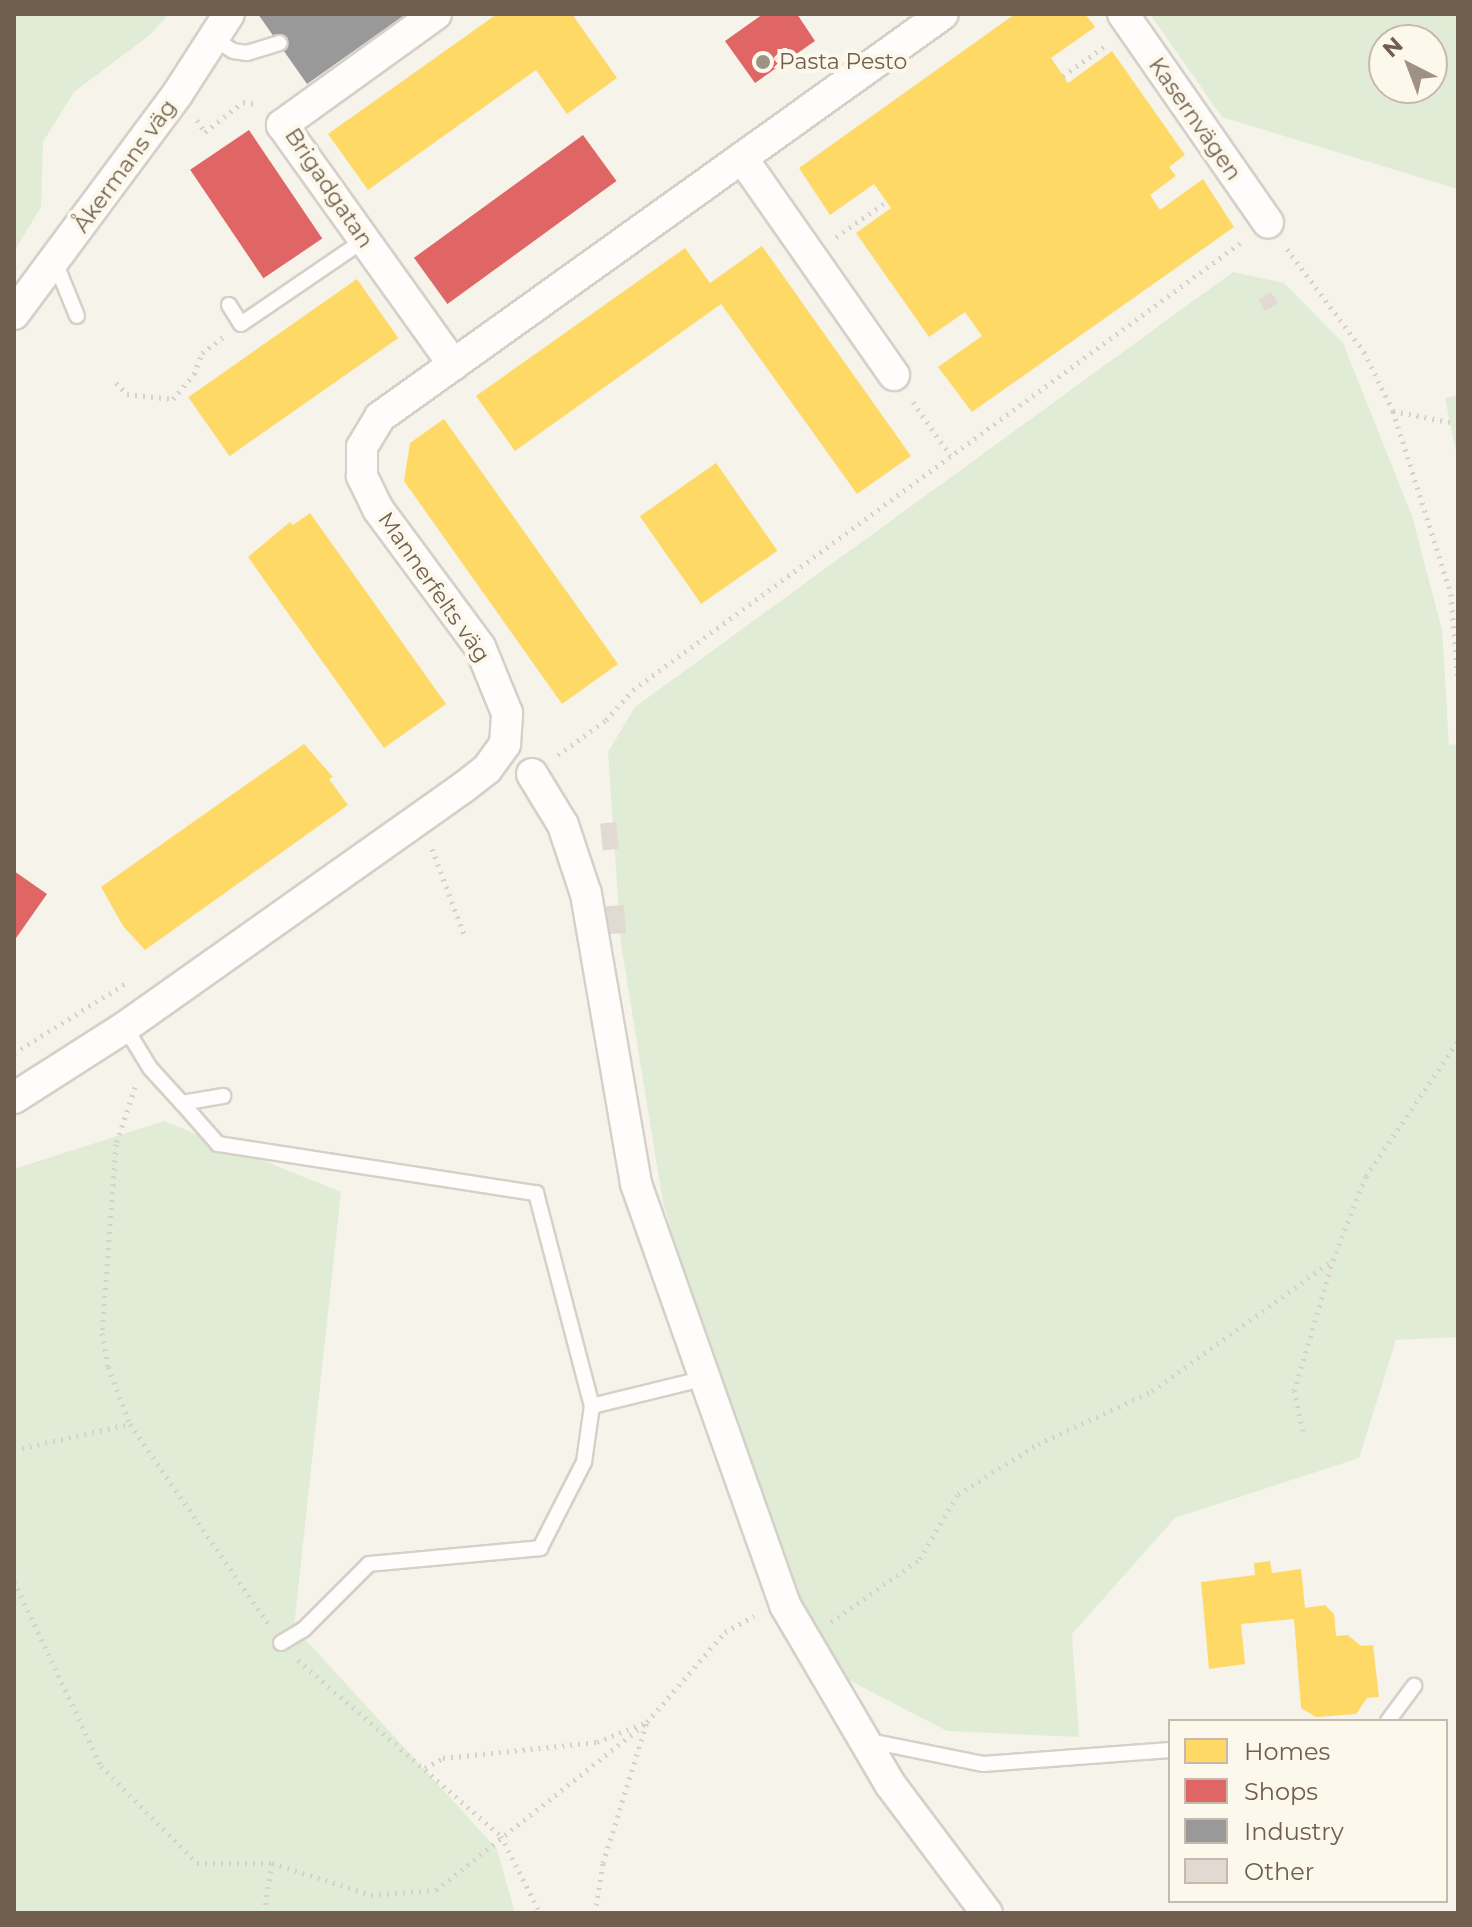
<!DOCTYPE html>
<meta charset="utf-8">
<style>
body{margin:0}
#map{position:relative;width:1472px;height:1927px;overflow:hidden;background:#f6f3ea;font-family:Montserrat,sans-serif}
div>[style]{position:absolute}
.green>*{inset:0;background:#e1ecd6}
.homes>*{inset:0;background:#ffd966;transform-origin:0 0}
.shops>*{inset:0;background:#e06666;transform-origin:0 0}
.industry>*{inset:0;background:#999}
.building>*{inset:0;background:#e1dad2;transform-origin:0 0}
.path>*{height:5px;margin-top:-2.5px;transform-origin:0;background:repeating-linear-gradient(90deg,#d7d1cb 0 2px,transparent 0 8px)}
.roads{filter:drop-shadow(2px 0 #d5d0c8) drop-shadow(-2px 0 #d5d0c8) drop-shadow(0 2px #d5d0c8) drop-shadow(0 -2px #d5d0c8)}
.service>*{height:14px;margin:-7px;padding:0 7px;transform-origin:7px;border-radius:7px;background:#fefdfc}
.minor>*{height:30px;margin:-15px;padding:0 15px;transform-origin:15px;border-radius:15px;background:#fefdfc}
.dots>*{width:22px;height:22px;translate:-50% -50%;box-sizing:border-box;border:4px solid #fdf8ec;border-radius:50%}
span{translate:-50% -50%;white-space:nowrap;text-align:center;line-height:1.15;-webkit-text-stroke:8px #fdf8ec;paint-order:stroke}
.poi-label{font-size:22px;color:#705e4e}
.left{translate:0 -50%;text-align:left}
.street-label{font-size:22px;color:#705e4e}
.frame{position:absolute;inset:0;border:16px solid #705e4e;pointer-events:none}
.legend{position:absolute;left:1168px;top:1719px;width:280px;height:184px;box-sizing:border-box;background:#fdf8ec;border:2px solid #c5baad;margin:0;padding:10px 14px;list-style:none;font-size:24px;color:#705e4e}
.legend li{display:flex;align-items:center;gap:16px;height:40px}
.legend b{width:40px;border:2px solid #c5baad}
.north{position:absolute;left:1368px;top:24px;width:80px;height:80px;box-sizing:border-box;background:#fdf8ec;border:2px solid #c5baad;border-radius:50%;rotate:318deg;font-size:22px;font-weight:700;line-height:32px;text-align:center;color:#705e4e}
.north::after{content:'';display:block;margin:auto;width:28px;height:36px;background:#9f9285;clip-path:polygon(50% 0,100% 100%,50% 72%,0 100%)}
</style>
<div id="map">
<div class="green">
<i style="clip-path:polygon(14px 14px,169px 14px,150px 35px,74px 92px,43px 142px,41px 207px,14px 252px)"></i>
<i style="clip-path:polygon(evenodd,1150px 14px,1458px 14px,1458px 189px,1222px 117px,1150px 14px,1384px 40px,1432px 40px,1432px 88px,1384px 88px,1384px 40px)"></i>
<i style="clip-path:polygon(1233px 272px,1284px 283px,1343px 343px,1412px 516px,1442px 630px,1449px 745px,1458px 744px,1458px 1337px,1396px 1340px,1359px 1458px,1175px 1518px,1072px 1634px,1079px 1737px,947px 1731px,843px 1677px,793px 1590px,735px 1437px,663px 1203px,621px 944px,608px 752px,635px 707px)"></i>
<i style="clip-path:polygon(1458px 395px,1458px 461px,1445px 398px)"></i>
<i style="clip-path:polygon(164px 1121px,341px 1192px,294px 1627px,497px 1849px,515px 1913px,14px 1913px,14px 1169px)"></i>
</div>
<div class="homes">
<i style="clip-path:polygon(497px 14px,572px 14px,617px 78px,567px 114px,536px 70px,368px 190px,328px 134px)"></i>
<i style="clip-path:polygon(1015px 14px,1085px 14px,1095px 27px,1051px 58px,1068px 83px,1112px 51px,1185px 155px,1169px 167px,1176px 176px,1150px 195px,1160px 210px,1203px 179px,1234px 227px,972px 412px,938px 367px,982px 336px,965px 312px,929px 337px,856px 233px,891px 208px,874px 184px,830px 215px,799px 168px)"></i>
<i style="clip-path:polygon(762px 246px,911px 456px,857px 494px,721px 304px,515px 451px,476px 396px,685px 248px,710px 283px)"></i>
<i style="left:357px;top:279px;width:72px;height:206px;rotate:55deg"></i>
<i style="clip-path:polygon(444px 419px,618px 664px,562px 704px,404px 481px,410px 443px)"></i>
<i style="left:716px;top:463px;width:107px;height:93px;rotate:55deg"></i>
<i style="clip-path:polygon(310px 513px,446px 704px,384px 748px,248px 557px,290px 522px,293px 525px)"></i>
<i style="clip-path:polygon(304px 744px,333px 777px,329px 779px,348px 805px,145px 950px,123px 926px,101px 887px)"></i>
<i style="clip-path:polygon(1270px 1561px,1272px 1573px,1301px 1569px,1305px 1608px,1325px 1605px,1334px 1614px,1336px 1636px,1348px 1635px,1361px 1646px,1373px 1645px,1379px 1697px,1367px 1698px,1356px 1714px,1316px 1717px,1301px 1708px,1294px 1619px,1241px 1624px,1245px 1664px,1209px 1669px,1201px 1582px,1255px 1575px,1254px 1563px)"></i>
</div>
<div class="shops">
<i style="clip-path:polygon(763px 14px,797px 14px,815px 41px,755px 83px,725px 41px)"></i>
<i style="left:249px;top:130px;width:131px;height:71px;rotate:56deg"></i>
<i style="left:583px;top:135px;width:57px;height:209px;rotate:54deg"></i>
<i style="clip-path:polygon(14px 871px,47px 894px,14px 941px)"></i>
</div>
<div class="industry">
<i style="clip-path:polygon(258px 14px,406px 14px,307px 84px)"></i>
</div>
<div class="building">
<i style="left:1271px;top:292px;width:13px;height:15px;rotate:58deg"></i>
<i style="left:616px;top:822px;width:27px;height:16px;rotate:84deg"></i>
<i style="left:624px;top:905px;width:28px;height:20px;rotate:86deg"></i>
</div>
<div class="path">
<i style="left:1063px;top:76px;width:52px;rotate:-35.5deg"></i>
<i style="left:197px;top:120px;width:14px;rotate:56deg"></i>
<i style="left:205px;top:132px;width:48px;rotate:-38.3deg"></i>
<i style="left:243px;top:102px;width:15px;rotate:8deg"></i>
<i style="left:836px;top:237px;width:61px;rotate:-35deg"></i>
<i style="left:1287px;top:249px;width:129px;rotate:53.2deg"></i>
<i style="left:1364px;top:352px;width:66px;rotate:63.8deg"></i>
<i style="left:1393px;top:411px;width:192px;rotate:72.4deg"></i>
<i style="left:1451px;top:594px;width:88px;rotate:85.5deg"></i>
<i style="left:116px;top:383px;width:16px;rotate:45deg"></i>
<i style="left:127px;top:394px;width:46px;rotate:6.2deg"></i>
<i style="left:173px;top:399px;width:33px;rotate:-50deg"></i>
<i style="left:194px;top:374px;width:22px;rotate:-69deg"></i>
<i style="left:202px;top:353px;width:26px;rotate:-37deg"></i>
<i style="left:913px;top:402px;width:65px;rotate:55.1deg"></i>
<i style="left:1393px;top:411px;width:58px;rotate:10.9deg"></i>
<i style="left:558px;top:755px;width:59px;rotate:-36.1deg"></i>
<i style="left:606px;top:720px;width:40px;rotate:-48deg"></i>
<i style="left:633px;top:690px;width:757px;rotate:-36.36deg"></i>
<i style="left:432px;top:849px;width:91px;rotate:69.4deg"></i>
<i style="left:14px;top:1053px;width:134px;rotate:-31.9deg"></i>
<i style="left:135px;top:1087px;width:60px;rotate:108.4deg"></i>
<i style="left:116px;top:1144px;width:190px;rotate:94.2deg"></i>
<i style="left:102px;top:1333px;width:35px;rotate:80deg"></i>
<i style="left:108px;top:1367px;width:61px;rotate:68.9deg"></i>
<i style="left:130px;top:1424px;width:244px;rotate:55.3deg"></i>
<i style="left:1303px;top:1431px;width:41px;rotate:-102.7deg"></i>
<i style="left:1294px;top:1391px;width:137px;rotate:-73.4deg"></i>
<i style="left:1333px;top:1260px;width:90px;rotate:-68.6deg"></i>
<i style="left:1366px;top:1176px;width:163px;rotate:-55.7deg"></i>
<i style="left:14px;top:1450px;width:119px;rotate:-12.6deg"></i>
<i style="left:14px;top:1581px;width:204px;rotate:64.8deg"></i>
<i style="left:101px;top:1766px;width:136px;rotate:45.3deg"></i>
<i style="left:197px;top:1863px;width:75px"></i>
<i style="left:272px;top:1863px;width:51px;rotate:99.1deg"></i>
<i style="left:831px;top:1622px;width:109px;rotate:-35.3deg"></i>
<i style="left:920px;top:1559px;width:75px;rotate:-59.7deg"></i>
<i style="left:958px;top:1494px;width:94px;rotate:-32deg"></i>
<i style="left:1038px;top:1444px;width:126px;rotate:-24.9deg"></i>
<i style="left:1152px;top:1391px;width:223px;rotate:-35.9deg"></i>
<i style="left:298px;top:1660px;width:269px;rotate:40.9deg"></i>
<i style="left:501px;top:1836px;width:86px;rotate:63.1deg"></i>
<i style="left:425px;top:1768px;width:21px;rotate:-29deg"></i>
<i style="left:443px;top:1758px;width:155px;rotate:-5.9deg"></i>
<i style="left:597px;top:1742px;width:53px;rotate:-22.2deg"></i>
<i style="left:272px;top:1863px;width:104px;rotate:17.9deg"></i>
<i style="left:371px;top:1895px;width:65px;rotate:-4.4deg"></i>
<i style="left:436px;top:1890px;width:270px;rotate:-38.5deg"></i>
<i style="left:595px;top:1913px;width:51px;rotate:-80.9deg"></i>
<i style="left:603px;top:1863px;width:148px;rotate:-72.7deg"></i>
<i style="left:647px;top:1722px;width:119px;rotate:-49.1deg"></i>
<i style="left:725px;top:1632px;width:33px;rotate:-29deg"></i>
</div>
<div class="roads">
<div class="service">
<i style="left:214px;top:39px;width:22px;rotate:32deg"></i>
<i style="left:233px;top:51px;width:14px;rotate:8deg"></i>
<i style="left:247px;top:53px;width:34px;rotate:-17deg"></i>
<i style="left:55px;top:262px;width:58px;rotate:67.8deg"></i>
<i style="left:229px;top:305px;width:22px;rotate:58deg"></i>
<i style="left:241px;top:324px;width:149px;rotate:-34.3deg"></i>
<i style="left:125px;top:1027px;width:48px;rotate:58.6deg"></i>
<i style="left:150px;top:1068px;width:47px;rotate:47.6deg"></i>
<i style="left:182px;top:1103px;width:42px;rotate:-9.7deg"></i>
<i style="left:182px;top:1103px;width:55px;rotate:48.7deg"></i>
<i style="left:218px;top:1144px;width:322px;rotate:8.8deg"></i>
<i style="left:536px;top:1193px;width:220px;rotate:75.3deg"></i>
<i style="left:592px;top:1406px;width:113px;rotate:-13.8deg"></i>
<i style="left:281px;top:1643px;width:26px;rotate:-31deg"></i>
<i style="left:303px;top:1630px;width:93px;rotate:-45deg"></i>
<i style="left:369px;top:1564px;width:172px;rotate:-5.3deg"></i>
<i style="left:540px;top:1548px;width:97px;rotate:-62.9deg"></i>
<i style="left:584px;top:1462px;width:57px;rotate:-81.9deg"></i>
<i style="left:1388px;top:1721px;width:44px;rotate:-53.4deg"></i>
<i style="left:865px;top:1740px;width:120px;rotate:11.5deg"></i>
<i style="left:983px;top:1764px;width:188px;rotate:-4.3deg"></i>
</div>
<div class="minor">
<i style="left:436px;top:14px;width:190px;rotate:144.2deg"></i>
<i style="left:282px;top:125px;width:295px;rotate:54.4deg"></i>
<i style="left:1123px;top:14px;width:254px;rotate:55.2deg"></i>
<i style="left:742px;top:158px;width:265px;rotate:55deg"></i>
<i style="left:14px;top:314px;width:275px;rotate:-53.4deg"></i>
<i style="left:178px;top:93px;width:94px;rotate:-57.2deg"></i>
<i style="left:532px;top:774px;width:60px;rotate:58.7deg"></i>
<i style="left:563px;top:825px;width:73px;rotate:71.6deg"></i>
<i style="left:586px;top:894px;width:294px;rotate:80.2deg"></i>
<i style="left:636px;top:1184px;width:447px;rotate:70.5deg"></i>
<i style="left:785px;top:1605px;width:208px;rotate:59.6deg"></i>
<i style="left:890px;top:1784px;width:161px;rotate:53.1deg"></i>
<i style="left:14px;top:1098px;width:132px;rotate:-32.6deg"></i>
<i style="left:125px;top:1027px;width:415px;rotate:-35.3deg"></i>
<i style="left:464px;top:787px;width:29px;rotate:-38deg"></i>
<i style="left:487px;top:769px;width:31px;rotate:-54deg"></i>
<i style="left:505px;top:744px;width:31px;rotate:-86deg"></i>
<i style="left:507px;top:713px;width:71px;rotate:-112.2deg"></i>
<i style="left:480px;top:647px;width:172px;rotate:-126.5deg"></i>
<i style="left:378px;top:509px;width:37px;rotate:-116deg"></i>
<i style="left:362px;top:476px;width:29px;rotate:-90deg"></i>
<i style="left:362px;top:447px;width:35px;rotate:-59deg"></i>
<i style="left:380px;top:417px;width:692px;rotate:-35.6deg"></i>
</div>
</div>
<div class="dots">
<i style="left:763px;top:62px;background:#9f9285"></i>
</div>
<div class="poi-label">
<span class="left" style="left:779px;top:62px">Pasta Pesto</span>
</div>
<div class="street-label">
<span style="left:1195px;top:119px;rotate:55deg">Kasernvägen</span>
<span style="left:125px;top:166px;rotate:-54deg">Åkermans väg</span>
<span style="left:329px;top:188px;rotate:56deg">Brigadgatan</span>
<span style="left:434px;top:587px;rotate:55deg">Mannerfelts väg</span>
</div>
<div class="frame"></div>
<ul class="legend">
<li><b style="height:22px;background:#ffd966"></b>Homes</li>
<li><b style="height:22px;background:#e06666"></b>Shops</li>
<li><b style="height:22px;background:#999"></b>Industry</li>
<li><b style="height:22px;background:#e1dad2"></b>Other</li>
</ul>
<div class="north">N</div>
</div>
